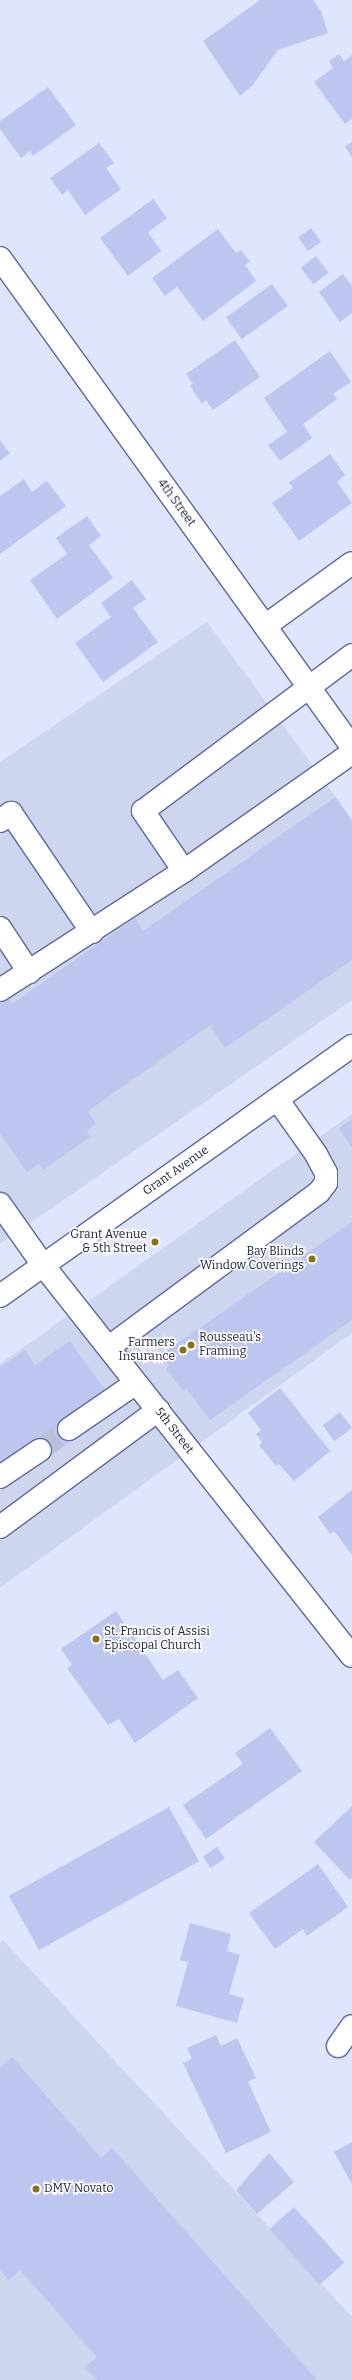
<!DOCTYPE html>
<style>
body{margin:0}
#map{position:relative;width:352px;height:2380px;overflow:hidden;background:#dfe5fd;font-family:Bitter,serif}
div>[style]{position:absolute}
.built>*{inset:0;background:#ced5ef}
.building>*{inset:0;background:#bcc6ee;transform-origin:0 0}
.minor-tunnel>*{height:22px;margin-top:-11px;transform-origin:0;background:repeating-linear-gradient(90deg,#b9bfd6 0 22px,transparent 0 33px)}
.roads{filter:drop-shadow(1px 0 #5d699c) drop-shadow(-1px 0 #5d699c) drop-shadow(0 1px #5d699c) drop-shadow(0 -1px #5d699c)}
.minor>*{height:22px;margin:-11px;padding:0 11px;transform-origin:11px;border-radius:11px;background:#fff}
.dots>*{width:11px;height:11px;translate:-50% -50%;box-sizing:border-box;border:2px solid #fff;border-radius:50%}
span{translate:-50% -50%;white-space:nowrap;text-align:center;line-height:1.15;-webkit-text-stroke:3px #fff;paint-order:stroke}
.street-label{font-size:12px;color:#21253b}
.poi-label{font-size:12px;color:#21253b}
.right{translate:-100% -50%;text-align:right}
.left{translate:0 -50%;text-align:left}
</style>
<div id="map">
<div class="built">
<i style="clip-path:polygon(207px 622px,352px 819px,352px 1000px,0 1244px,0 762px)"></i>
<i style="clip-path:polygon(352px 1114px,352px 1333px,0 1588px,0 1364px)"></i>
<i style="clip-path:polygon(3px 1940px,352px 2317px,352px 2380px,0 2380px,0 1943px)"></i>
</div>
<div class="building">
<i style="clip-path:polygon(260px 0,313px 0,321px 11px,328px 33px,278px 50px,253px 85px,240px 96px,203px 41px)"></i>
<i style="clip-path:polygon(339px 54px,344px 61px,352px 55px,352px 119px,345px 124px,314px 82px,333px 68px,329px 61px)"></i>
<i style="clip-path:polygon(48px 87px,76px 125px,33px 156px,30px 151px,21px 158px,0 129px,0 121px)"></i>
<i style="clip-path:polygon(352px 142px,352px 157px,345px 147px)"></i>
<i style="clip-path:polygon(99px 143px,114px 163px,106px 168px,121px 189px,85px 215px,68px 190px,62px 195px,50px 178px)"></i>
<i style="clip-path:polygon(153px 199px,167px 218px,148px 232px,161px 251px,128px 276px,100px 238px)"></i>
<i style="left:311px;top:228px;width:17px;height:16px;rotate:54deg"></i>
<i style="clip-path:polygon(218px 229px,236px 253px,241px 250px,250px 261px,245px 265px,256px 281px,203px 321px,177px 287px,165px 296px,152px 278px)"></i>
<i style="left:316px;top:256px;width:21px;height:19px;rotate:53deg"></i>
<i style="clip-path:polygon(343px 274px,352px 286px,352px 313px,340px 322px,319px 292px)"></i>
<i style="left:272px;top:284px;width:27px;height:57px;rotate:54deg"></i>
<i style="clip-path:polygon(235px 340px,260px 377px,213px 410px,206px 400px,202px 404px,190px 386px,193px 384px,186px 374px)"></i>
<i style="clip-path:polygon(330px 351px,351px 382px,333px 394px,337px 399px,303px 424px,312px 438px,280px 461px,268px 445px,287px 432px,264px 398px)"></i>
<i style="clip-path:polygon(0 440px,10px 453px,0 461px)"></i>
<i style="clip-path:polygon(330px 454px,345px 475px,337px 482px,352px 503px,299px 541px,272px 503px,293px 488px,289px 483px)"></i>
<i style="clip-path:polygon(24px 479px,32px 492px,47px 481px,66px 506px,0 554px,0 496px)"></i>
<i style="clip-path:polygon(87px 516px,101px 536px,89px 545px,113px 578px,57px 619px,30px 580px,67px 554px,56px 538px)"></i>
<i style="clip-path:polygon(132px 580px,146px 599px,133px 608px,158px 642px,103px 682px,75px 643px,111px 617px,101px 603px)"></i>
<i style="clip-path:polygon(335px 797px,352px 821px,352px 960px,225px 1048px,210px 1025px,88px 1111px,96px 1124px,86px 1131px,90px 1137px,43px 1170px,39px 1164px,27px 1172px,0 1134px,0 1000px,7px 996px,12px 1004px,135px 918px,143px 931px)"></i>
<i style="clip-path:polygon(352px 1119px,352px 1147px,339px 1128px)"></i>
<i style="clip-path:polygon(352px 1222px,352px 1320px,210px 1420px,186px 1388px,183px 1391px,166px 1369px,169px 1366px,161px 1355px)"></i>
<i style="clip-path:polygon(70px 1341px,105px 1390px,63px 1420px,75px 1438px,46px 1459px,0 1470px,0 1367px,25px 1350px,35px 1365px)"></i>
<i style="clip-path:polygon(280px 1388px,330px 1451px,294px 1481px,279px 1464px,276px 1466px,259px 1445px,262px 1442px,256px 1434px,261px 1430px,248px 1413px)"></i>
<i style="left:340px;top:1412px;width:20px;height:22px;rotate:53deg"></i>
<i style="clip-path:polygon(352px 1490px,352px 1555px,334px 1531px,330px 1534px,318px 1517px)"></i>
<i style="clip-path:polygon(116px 1611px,163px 1680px,178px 1670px,198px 1698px,135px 1743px,119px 1719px,108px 1725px,67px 1668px,72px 1665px,61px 1649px)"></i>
<i style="clip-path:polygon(270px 1728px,302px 1771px,206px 1839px,183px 1805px,243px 1764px,235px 1753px)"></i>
<i style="clip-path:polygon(352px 1806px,352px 1878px,350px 1880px,314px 1842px)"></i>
<i style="left:169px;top:1807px;width:62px;height:183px;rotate:61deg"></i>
<i style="left:217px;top:1847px;width:14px;height:17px;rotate:56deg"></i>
<i style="clip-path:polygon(318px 1864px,348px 1907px,307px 1936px,303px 1929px,275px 1949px,249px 1913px)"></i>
<i style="clip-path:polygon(190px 1923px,231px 1934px,227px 1951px,240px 1955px,229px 1994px,244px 1998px,237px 2023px,176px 2006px,188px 1962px,180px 1960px)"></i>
<i style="clip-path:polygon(216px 2035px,221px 2046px,237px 2038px,256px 2078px,248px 2082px,271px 2132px,226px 2153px,183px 2063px,192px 2059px,187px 2048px)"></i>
<i style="clip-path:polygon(12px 2057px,101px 2158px,112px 2148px,317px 2380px,97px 2380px,85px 2367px,97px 2357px,20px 2270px,9px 2280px,0 2270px,0 2068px)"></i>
<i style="clip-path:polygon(352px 2142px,352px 2184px,334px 2152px)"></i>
<i style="clip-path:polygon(269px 2153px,294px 2182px,257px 2214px,236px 2190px)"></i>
<i style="left:294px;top:2207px;width:75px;height:33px;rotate:48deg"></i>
</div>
<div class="minor-tunnel">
<i style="left:40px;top:1450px;width:36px;rotate:-36deg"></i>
</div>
<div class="roads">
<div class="minor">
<i style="left:0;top:258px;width:603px;rotate:54.25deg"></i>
<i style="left:265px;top:626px;width:107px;rotate:-35.9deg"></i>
<i style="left:0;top:821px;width:14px;rotate:-36deg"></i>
<i style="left:11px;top:813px;width:144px;rotate:55.8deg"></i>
<i style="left:184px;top:871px;width:73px;rotate:-124.3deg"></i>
<i style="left:143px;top:811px;width:261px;rotate:-36.7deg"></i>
<i style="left:0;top:928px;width:53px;rotate:56.6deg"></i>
<i style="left:0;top:990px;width:219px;rotate:-32.9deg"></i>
<i style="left:184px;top:871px;width:205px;rotate:-35.1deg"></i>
<i style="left:0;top:1204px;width:75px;rotate:54.8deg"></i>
<i style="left:43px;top:1265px;width:498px;rotate:51.7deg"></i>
<i style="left:0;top:1296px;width:432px;rotate:-35.4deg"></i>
<i style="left:109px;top:1347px;width:261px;rotate:-36.4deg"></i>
<i style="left:319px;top:1192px;width:11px;rotate:-52deg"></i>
<i style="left:326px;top:1183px;width:10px;rotate:-90deg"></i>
<i style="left:326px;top:1173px;width:21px;rotate:-118deg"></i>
<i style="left:316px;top:1154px;width:67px;rotate:-125.3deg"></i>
<i style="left:69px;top:1429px;width:81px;rotate:-34.5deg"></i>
<i style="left:0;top:1477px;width:48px;rotate:-34deg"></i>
<i style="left:0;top:1527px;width:197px;rotate:-36.5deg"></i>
<i style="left:338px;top:2046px;width:24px;rotate:-55deg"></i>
</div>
</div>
<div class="dots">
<i style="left:155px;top:1242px;background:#897213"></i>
<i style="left:312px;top:1259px;background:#897213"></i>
<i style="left:191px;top:1345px;background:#897213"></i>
<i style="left:183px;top:1350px;background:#897213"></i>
<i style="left:96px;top:1639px;background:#897213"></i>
<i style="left:36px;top:2189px;background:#897213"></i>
</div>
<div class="street-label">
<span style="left:176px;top:503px;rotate:54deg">4th Street</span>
<span style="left:176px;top:1171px;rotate:-35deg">Grant Avenue</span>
<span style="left:174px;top:1431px;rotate:52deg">5th Street</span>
</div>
<div class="poi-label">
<span class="right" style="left:147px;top:1242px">Grant Avenue<br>&amp; 5th Street</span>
<span class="right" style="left:304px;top:1259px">Bay Blinds<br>Window Coverings</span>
<span class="left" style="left:199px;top:1345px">Rousseau's<br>Framing</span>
<span class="right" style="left:175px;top:1350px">Farmers<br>Insurance</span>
<span class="left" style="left:104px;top:1639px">St. Francis of Assisi<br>Episcopal Church</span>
<span class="left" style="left:44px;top:2189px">DMV Novato</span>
</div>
</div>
